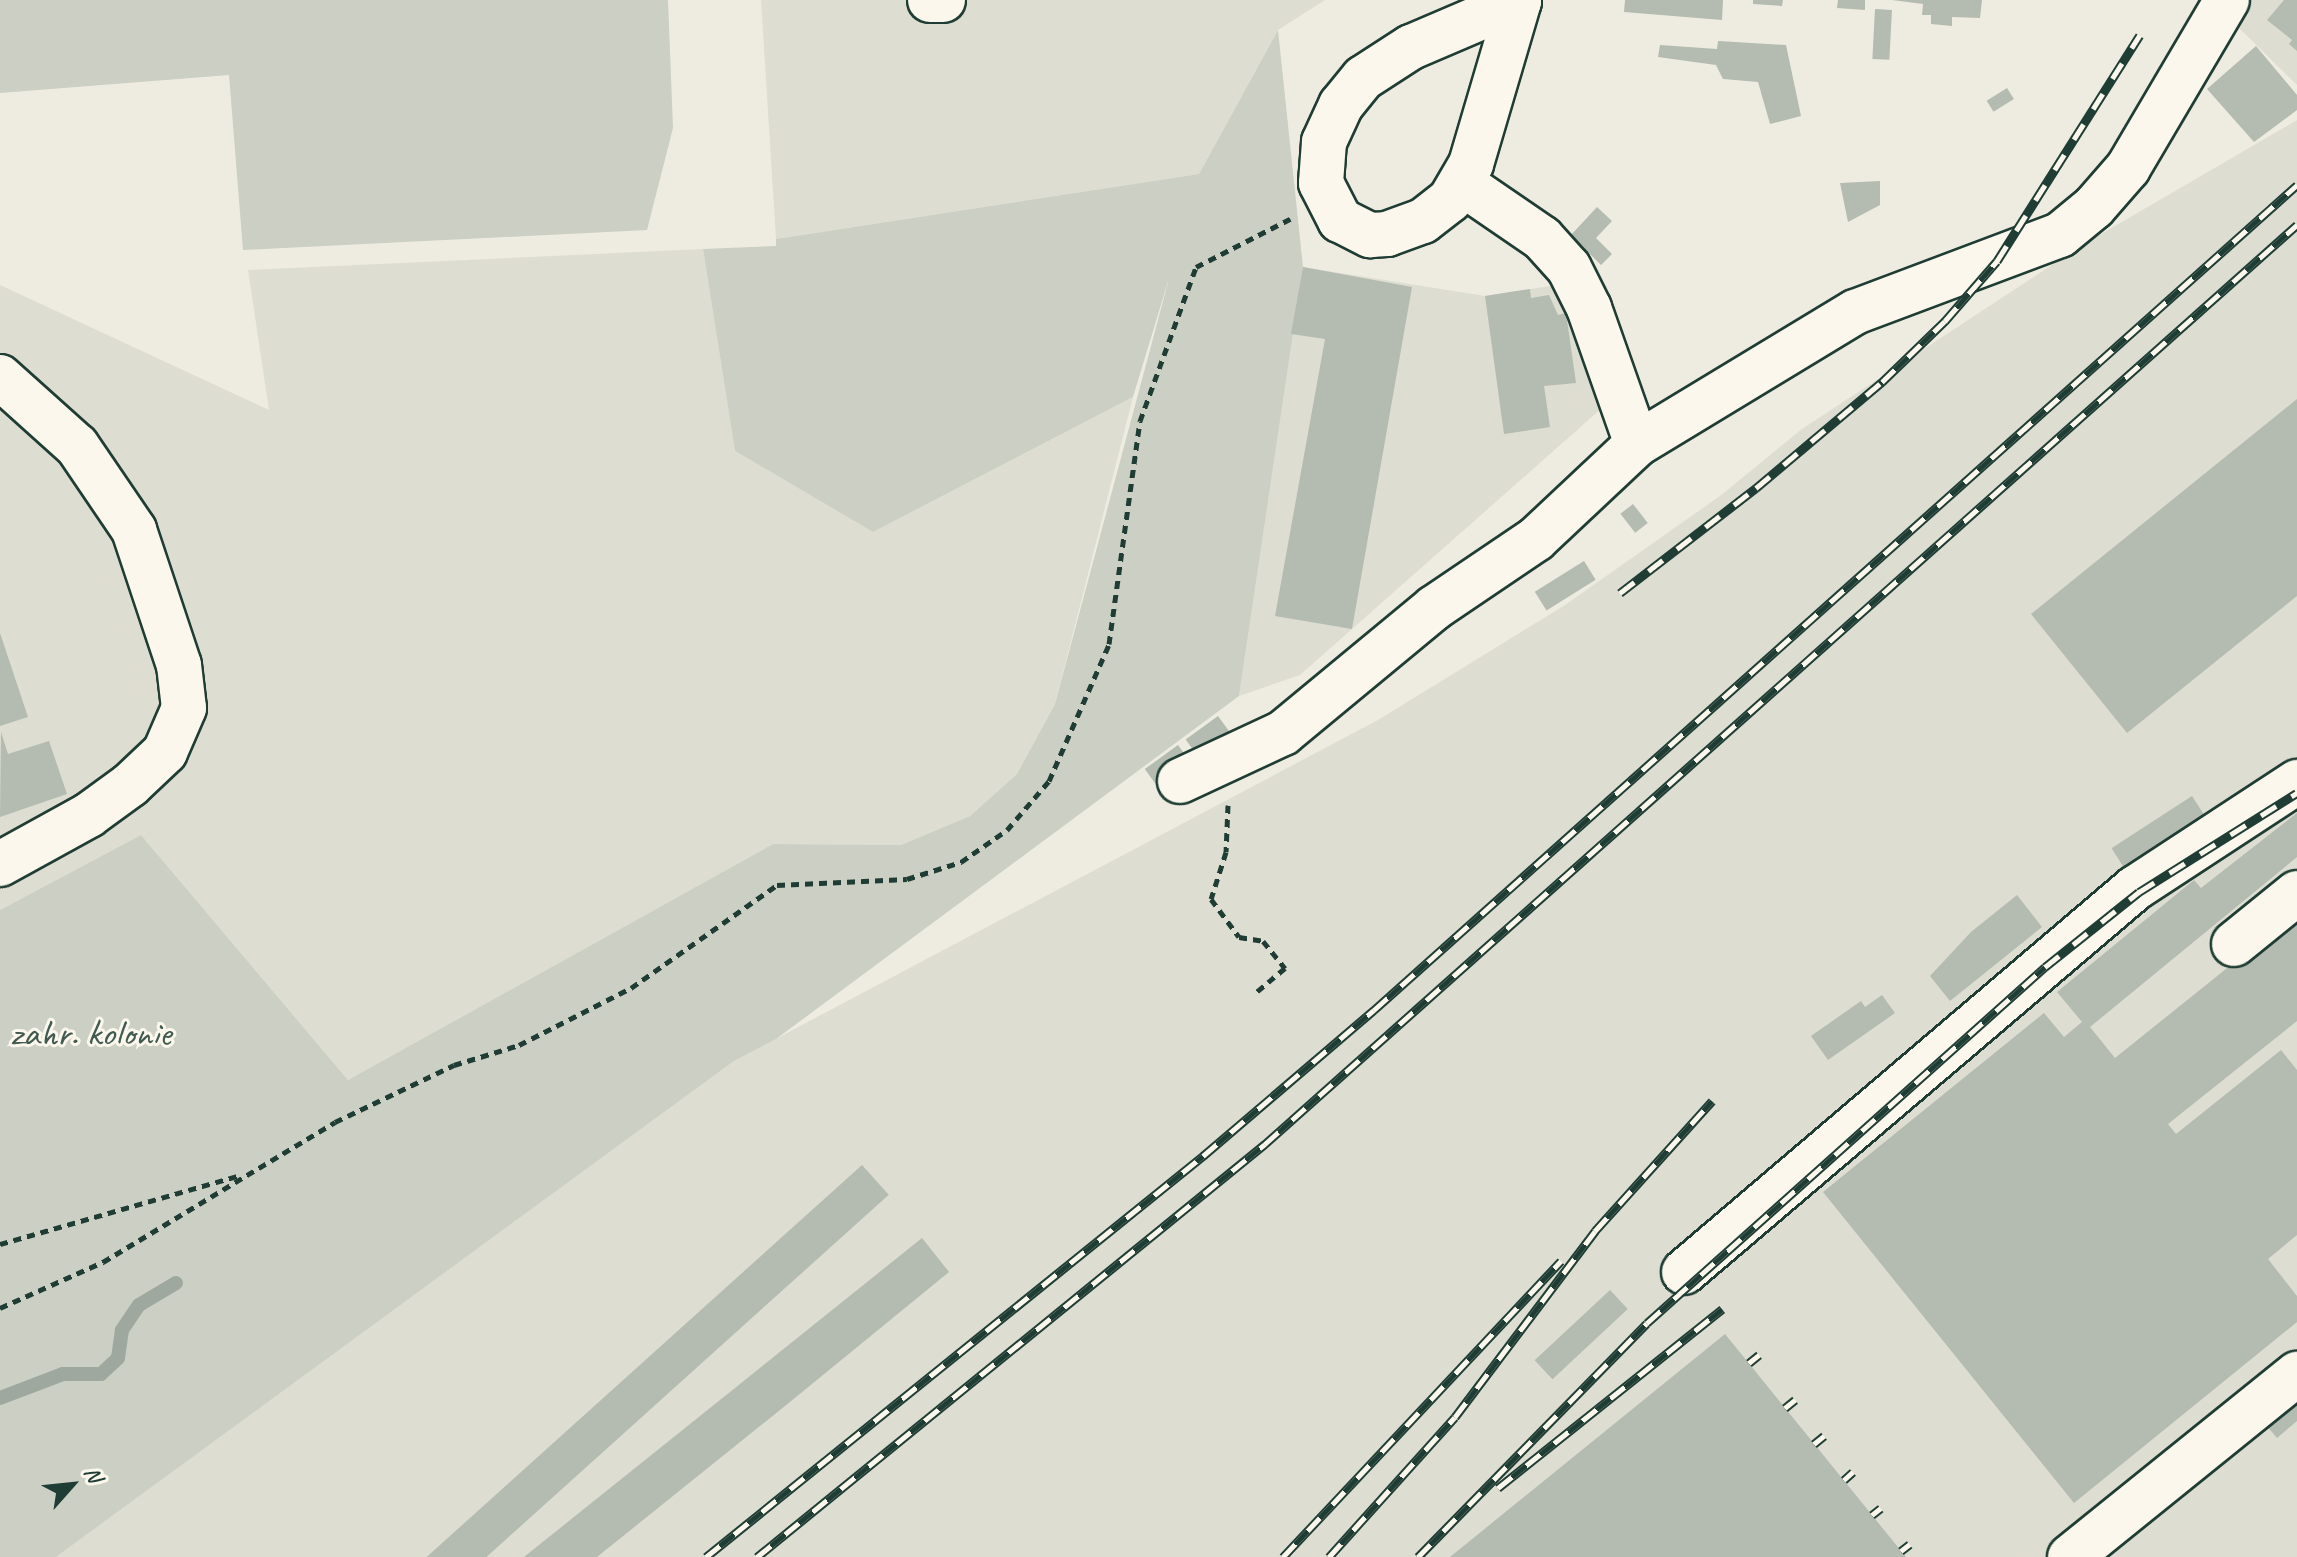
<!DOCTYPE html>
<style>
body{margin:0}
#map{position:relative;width:2297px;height:1557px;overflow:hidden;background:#eeece1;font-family:Caveat,sans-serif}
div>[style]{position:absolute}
.built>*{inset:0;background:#ddddd2}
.green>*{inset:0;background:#cbcfc4}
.stream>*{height:14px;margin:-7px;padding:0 7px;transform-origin:7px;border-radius:7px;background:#9fa89f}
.building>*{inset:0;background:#b4bbb0;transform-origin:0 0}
.path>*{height:5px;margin-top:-2.5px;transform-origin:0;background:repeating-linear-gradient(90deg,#1f3d34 0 8px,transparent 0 14px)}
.roads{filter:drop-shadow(2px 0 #1f3d34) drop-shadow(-2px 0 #1f3d34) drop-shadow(0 2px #1f3d34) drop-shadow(0 -2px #1f3d34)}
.minor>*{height:44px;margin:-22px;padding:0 22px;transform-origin:22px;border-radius:22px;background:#fbf7ec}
.rail>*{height:9px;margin-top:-4.5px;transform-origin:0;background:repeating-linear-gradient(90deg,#fbf7ec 0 18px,#1f3d34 0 36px);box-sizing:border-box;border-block:2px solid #1f3d34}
span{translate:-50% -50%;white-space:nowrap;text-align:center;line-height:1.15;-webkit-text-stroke:6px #fbf7ec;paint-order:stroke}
.park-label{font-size:38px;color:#415a51}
.north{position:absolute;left:32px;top:1445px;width:80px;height:80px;-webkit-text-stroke:6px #fbf7ec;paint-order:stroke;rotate:63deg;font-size:22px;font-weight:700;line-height:32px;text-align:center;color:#1f3d34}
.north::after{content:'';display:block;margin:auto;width:28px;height:36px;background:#1f3d34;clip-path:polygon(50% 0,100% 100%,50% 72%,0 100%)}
</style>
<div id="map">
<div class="built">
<i style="clip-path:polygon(761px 0,1325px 0,1278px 30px,1199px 174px,776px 239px)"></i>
<i style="clip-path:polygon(2230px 0,2297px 0,2297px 85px,2240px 29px)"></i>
<i style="clip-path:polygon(2297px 120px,2297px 1557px,56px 1557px,734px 1061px,1378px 720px,1565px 605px,1720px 496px,1802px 429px,2084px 244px)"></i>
<i style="clip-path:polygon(703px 249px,735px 451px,873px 532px,1133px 397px,1055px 704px,1017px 774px,970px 816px,901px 845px,773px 844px,348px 1080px,141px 835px,0 910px,0 285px,269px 410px,248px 270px)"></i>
<i style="clip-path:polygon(1303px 267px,1485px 296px,1563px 284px,1602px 408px,1300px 675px,1239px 696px)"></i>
</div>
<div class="green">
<i style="clip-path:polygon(0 0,668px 0,673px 128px,647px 230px,243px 250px,229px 75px,0 93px)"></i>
<i style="clip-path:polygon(1278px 30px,1303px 267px,1239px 696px,776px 1039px,734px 1061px,56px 1557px,0 1557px,0 910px,141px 835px,348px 1080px,773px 844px,901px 845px,970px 816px,1017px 774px,1055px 704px,1170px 275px,1133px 397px,873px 532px,735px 451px,703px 249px,776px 246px,776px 239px,1199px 174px)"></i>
</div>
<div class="stream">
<i style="left:0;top:1398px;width:67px;rotate:-20.9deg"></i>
<i style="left:63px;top:1374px;width:38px"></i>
<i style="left:101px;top:1374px;width:23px;rotate:-43deg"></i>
<i style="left:118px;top:1358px;width:28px;rotate:-82deg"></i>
<i style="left:122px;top:1330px;width:30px;rotate:-56deg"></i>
<i style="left:139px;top:1305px;width:43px;rotate:-30.7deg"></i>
</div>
<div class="building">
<i style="clip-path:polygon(1625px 0,1723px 0,1722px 20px,1624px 12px)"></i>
<i style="clip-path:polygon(1753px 0,1783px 0,1782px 6px,1753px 4px)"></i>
<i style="clip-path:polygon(1838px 0,1865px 0,1865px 10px,1837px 8px)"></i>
<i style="clip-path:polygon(1892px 0,1982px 0,1980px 18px,1952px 17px,1952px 26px,1931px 24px,1931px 15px,1922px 15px,1923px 4px)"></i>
<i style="clip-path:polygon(2284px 0,2297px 0,2297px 51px,2289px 44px,2292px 40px,2267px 20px)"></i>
<i style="left:1875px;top:9px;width:17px;height:50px;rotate:3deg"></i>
<i style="clip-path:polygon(1718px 41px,1786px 45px,1801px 116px,1770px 124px,1758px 82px,1723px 79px,1716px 65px,1658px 57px,1660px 45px,1717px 49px)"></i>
<i style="clip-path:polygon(2256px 46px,2297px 95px,2297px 110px,2254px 142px,2207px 89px)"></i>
<i style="left:2007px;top:88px;width:13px;height:24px;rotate:58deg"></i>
<i style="clip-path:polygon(1880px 181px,1880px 205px,1848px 222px,1840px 183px)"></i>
<i style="clip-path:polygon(1597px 207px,1612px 221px,1596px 238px,1612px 254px,1601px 265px,1571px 235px)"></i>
<i style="clip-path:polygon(1303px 267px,1412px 287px,1352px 629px,1275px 616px,1325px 339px,1291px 334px)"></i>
<i style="clip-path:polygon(1530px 289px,1531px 298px,1549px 295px,1558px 315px,1566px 313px,1576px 383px,1544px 386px,1550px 427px,1504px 434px,1485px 296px)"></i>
<i style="clip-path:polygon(2297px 399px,2297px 596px,2127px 733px,2031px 614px)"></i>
<i style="left:1633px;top:504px;width:24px;height:16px;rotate:52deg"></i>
<i style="left:1584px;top:561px;width:22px;height:58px;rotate:58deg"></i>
<i style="clip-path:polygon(0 633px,28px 717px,0 726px)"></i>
<i style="left:1218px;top:716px;width:22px;height:40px;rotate:54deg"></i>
<i style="clip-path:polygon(1px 732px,8px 754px,49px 741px,67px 794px,0 817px)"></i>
<i style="left:1178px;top:745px;width:22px;height:41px;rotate:54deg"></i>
<i style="left:2192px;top:796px;width:30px;height:96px;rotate:57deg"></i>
<i style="clip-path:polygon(2297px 813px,2297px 857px,2090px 1027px,2115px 1058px,2297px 912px,2297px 1021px,2168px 1124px,2176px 1134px,2281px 1050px,2297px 1070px,2297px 1235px,2268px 1259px,2297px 1296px,2297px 1322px,2074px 1503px,1823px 1192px,2044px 1013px,2064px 1037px,2082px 1022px,2057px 992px,2194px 880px,2201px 888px)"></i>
<i style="clip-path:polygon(2017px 895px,2042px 927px,1950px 1001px,1930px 976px,1971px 932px)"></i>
<i style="clip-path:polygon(1882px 995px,1895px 1013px,1828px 1060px,1811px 1036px,1861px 1001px,1865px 1007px)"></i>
<i style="left:862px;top:1165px;width:40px;height:625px;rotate:48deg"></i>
<i style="clip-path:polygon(922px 1238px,949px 1272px,785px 1406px,597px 1557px,524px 1557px)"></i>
<i style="left:1610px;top:1290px;width:26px;height:103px;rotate:47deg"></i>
<i style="clip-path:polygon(1725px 1334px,1906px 1557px,1450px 1557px)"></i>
<i style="clip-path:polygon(2297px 1390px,2297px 1421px,2277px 1438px,2261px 1419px)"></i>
</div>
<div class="path">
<i style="left:1228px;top:805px;width:47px;rotate:92.4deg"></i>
<i style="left:1226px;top:852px;width:49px;rotate:107.7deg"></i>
<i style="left:1211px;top:899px;width:47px;rotate:53.6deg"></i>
<i style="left:1239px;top:937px;width:24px;rotate:9deg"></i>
<i style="left:1263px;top:941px;width:35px;rotate:51deg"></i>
<i style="left:1285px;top:968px;width:39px;rotate:140deg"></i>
<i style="left:0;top:1244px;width:251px;rotate:-16deg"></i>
<i style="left:0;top:1308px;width:113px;rotate:-24.1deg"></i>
<i style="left:103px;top:1262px;width:271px;rotate:-31.1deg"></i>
<i style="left:335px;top:1122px;width:132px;rotate:-25.6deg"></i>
<i style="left:454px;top:1065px;width:68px;rotate:-17.1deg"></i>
<i style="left:519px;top:1045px;width:126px;rotate:-27deg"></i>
<i style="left:631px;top:988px;width:179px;rotate:-35.2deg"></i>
<i style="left:777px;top:885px;width:130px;rotate:-2.6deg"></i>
<i style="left:907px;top:879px;width:57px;rotate:-17.5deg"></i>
<i style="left:961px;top:862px;width:56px;rotate:-34.8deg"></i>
<i style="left:1007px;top:830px;width:65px;rotate:-49.4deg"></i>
<i style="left:1049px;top:781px;width:150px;rotate:-66.3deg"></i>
<i style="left:1109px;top:644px;width:225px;rotate:-82.1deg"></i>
<i style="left:1140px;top:421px;width:164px;rotate:-70deg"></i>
<i style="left:1196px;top:267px;width:106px;rotate:-27.1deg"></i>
</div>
<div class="roads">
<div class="minor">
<i style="left:930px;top:0;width:13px"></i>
<i style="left:1519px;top:1px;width:117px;rotate:156.9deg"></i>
<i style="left:1411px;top:47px;width:57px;rotate:147.1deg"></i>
<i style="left:1363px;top:78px;width:35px;rotate:129deg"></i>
<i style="left:1341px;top:105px;width:41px;rotate:114.7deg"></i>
<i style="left:1324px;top:142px;width:41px;rotate:94.2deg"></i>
<i style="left:1321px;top:183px;width:42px;rotate:62.8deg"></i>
<i style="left:1340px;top:220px;width:34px;rotate:27deg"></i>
<i style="left:1370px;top:235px;width:17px;rotate:-3deg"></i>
<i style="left:1387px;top:234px;width:38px;rotate:-20deg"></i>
<i style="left:1423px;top:221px;width:34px;rotate:-38deg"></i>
<i style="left:1450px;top:200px;width:42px;rotate:-59.7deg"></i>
<i style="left:1471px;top:164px;width:170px;rotate:-73.6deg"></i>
<i style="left:1519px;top:1px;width:1px;rotate:-90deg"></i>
<i style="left:1463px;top:184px;width:96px;rotate:34.4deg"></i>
<i style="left:1542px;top:238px;width:40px;rotate:48deg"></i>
<i style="left:1569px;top:268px;width:45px;rotate:63.4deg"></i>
<i style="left:1589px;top:308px;width:144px;rotate:70.6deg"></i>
<i style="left:0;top:377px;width:103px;rotate:41.9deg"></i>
<i style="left:77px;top:446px;width:102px;rotate:55.8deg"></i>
<i style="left:134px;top:530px;width:142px;rotate:71.6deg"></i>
<i style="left:179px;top:665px;width:43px;rotate:83.4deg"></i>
<i style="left:184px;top:708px;width:48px;rotate:113.4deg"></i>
<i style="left:165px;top:752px;width:48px;rotate:136.7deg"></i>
<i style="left:130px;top:785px;width:51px;rotate:143.8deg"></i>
<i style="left:89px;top:815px;width:102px;rotate:151.2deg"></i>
<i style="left:1180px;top:781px;width:114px;rotate:-25deg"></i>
<i style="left:1283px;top:733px;width:196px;rotate:-39.6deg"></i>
<i style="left:1434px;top:608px;width:123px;rotate:-34.1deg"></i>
<i style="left:1536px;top:539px;width:139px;rotate:-43.2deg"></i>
<i style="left:1637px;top:444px;width:255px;rotate:-31.2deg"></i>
<i style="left:1855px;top:312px;width:219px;rotate:-20.6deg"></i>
<i style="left:2060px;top:235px;width:44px;rotate:-39.5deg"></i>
<i style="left:2094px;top:207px;width:52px;rotate:-48.9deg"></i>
<i style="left:2128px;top:168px;width:195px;rotate:-59.5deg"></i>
<i style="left:2234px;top:944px;width:81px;rotate:-39deg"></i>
<i style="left:1684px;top:1272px;width:592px;rotate:-40.41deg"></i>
<i style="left:2135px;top:888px;width:194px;rotate:-33.2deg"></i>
<i style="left:2070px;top:1557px;width:292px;rotate:-38.9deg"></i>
</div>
</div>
<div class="rail">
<i style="left:1620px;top:593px;width:172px;rotate:-37.7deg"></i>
<i style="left:1756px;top:488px;width:165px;rotate:-40.1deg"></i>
<i style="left:1882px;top:382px;width:88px;rotate:-44.1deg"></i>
<i style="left:1945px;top:321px;width:79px;rotate:-49.1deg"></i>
<i style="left:1997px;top:261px;width:267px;rotate:-57.7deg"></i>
<i style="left:1749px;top:1363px;width:13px;rotate:-39deg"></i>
<i style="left:1785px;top:1408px;width:13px;rotate:-39deg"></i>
<i style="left:1814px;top:1444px;width:13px;rotate:-39deg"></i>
<i style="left:1844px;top:1480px;width:12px;rotate:-42deg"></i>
<i style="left:1498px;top:1488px;width:287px;rotate:-38.6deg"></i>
<i style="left:1872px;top:1515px;width:11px;rotate:-38deg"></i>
<i style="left:1901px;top:1551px;width:11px;rotate:-38deg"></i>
<i style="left:706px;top:1557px;width:639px;rotate:-38.9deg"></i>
<i style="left:1203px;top:1156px;width:225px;rotate:-40.5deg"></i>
<i style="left:1374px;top:1010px;width:1238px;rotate:-41.79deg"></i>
<i style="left:757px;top:1557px;width:655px;rotate:-39.11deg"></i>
<i style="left:1265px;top:1144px;width:1382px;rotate:-41.69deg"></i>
<i style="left:1283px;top:1557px;width:406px;rotate:-46.8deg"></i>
<i style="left:1329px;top:1557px;width:188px;rotate:-48deg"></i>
<i style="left:1455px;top:1417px;width:233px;rotate:-53deg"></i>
<i style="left:1595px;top:1231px;width:175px;rotate:-48deg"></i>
<i style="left:1418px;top:1557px;width:327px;rotate:-45.6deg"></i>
<i style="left:1647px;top:1323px;width:534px;rotate:-41.81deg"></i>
<i style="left:2045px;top:967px;width:120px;rotate:-38.6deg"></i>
<i style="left:2139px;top:892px;width:186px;rotate:-32.1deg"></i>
</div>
<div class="park-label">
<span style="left:91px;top:1033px">zahr. kolonie</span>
</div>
<div class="north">N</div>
</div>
